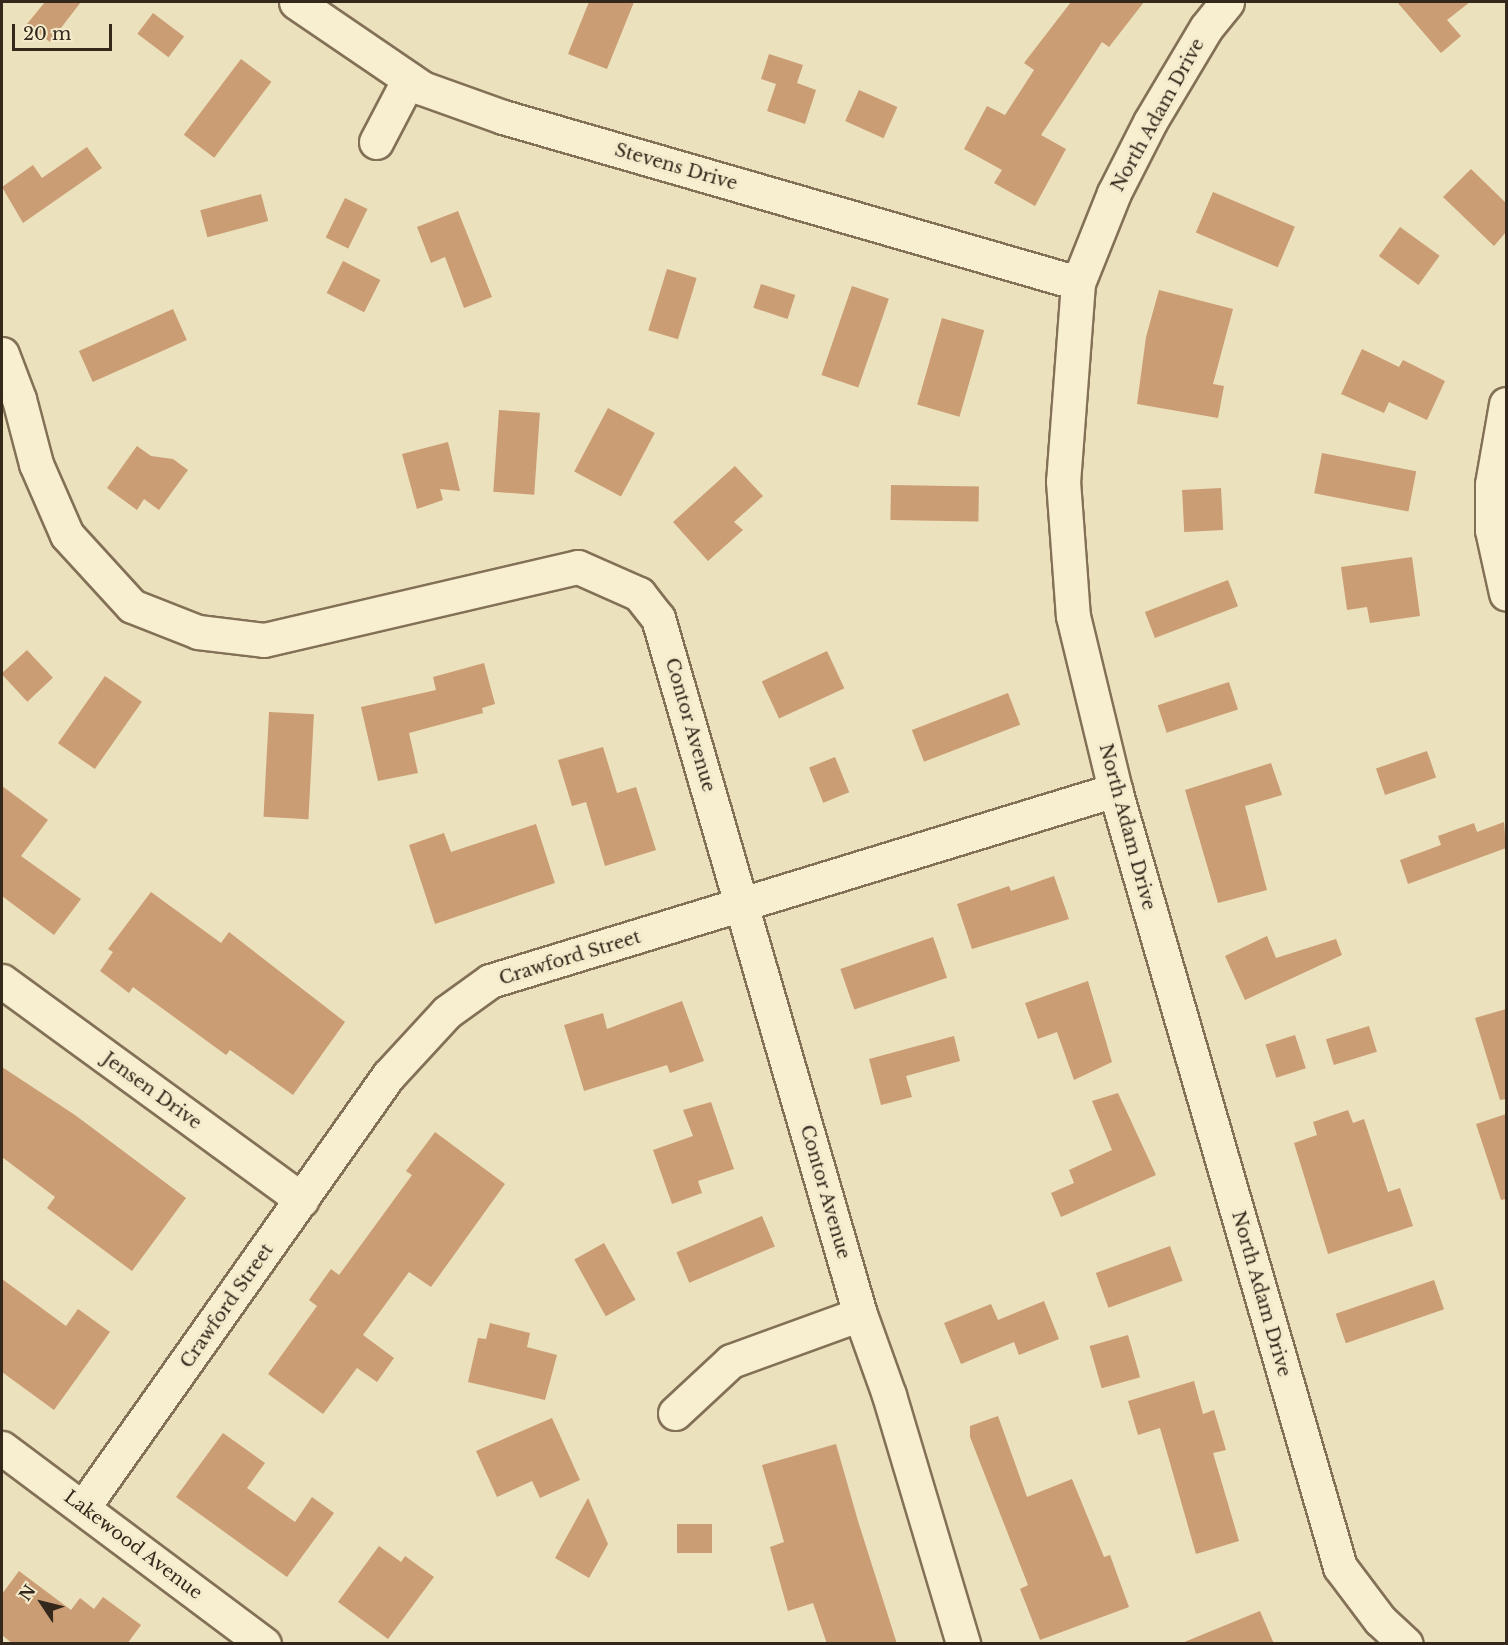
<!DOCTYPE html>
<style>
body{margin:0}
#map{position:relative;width:1508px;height:1645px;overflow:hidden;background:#ece1bd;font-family:"Libre Baskerville",serif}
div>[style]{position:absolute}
.building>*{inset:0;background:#ca9d74;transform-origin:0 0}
.roads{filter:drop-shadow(2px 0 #837157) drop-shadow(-2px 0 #837157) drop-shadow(0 2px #837157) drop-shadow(0 -2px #837157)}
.minor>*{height:33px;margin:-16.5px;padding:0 16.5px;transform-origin:16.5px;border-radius:16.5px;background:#f8eed0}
span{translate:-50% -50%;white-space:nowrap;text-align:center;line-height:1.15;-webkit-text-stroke:6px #f4ebcc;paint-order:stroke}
.street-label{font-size:18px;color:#33281b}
.frame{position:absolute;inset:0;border:3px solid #33281b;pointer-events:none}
.north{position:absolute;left:12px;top:1573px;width:60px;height:60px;-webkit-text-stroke:4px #f4ebcc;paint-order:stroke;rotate:305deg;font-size:16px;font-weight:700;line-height:24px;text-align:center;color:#33281b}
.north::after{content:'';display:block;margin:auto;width:21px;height:27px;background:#33281b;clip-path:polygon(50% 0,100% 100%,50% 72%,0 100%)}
.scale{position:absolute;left:12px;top:24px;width:100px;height:27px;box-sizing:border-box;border:3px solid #33281b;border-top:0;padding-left:8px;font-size:18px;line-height:21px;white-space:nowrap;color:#33281b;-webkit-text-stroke:4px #f4ebcc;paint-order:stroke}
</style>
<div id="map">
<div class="building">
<i style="clip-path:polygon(45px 2px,81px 2px,50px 42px,27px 24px)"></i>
<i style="clip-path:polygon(589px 2px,634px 2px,607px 69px,568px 54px)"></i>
<i style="clip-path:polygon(1071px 2px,1144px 2px,1109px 47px,1102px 42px,1041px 135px,1066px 149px,1035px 206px,994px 183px,1002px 170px,964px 149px,987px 106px,1005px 115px,1034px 70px,1024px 63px)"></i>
<i style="clip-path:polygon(1397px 2px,1470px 2px,1447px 20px,1461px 36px,1441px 53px)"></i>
<i style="left:153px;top:13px;width:39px;height:26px;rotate:37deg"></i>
<i style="clip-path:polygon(769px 54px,803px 65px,797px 83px,816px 90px,805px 124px,767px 111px,776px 84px,761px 79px)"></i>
<i style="left:241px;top:59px;width:38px;height:95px;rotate:37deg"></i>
<i style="left:859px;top:90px;width:42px;height:34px;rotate:24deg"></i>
<i style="clip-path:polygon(87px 147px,102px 168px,23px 223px,2px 187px,33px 165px,42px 178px)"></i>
<i style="clip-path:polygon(1471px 169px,1506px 203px,1506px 232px,1494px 246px,1443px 197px)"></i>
<i style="left:1213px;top:192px;width:89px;height:44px;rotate:23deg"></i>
<i style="left:261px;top:194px;width:28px;height:63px;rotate:75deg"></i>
<i style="left:345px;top:198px;width:25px;height:44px;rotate:26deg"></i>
<i style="clip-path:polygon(458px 211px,492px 297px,464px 308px,445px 257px,431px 263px,417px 227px)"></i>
<i style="left:1400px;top:227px;width:49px;height:36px;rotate:36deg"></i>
<i style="left:343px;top:261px;width:42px;height:36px;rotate:27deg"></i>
<i style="left:667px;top:269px;width:31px;height:64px;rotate:17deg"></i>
<i style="left:761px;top:284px;width:36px;height:25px;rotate:18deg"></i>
<i style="left:852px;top:286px;width:39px;height:94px;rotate:19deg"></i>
<i style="clip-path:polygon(1159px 290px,1233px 309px,1213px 384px,1224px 386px,1218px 418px,1137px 404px,1146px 337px)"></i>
<i style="left:173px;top:309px;width:34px;height:103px;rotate:66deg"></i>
<i style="left:942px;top:318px;width:44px;height:90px;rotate:16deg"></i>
<i style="clip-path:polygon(1362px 349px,1399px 367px,1403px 360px,1445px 381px,1427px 420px,1389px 402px,1384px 413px,1341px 394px)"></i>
<i style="left:608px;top:408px;width:53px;height:72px;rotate:28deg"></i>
<i style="left:499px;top:410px;width:41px;height:82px;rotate:4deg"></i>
<i style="clip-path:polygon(448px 442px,460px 491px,440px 489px,443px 500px,417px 509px,402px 454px)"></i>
<i style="clip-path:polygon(137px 446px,151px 456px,173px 459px,188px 470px,159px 510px,144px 499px,137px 510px,107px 488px)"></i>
<i style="left:1322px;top:453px;width:96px;height:41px;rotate:11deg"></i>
<i style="clip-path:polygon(735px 466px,763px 496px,734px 522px,743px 530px,708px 561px,673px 522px)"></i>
<i style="left:891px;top:485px;width:88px;height:35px;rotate:1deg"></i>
<i style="left:1221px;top:488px;width:42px;height:39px;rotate:87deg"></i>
<i style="clip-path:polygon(1412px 557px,1420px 616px,1370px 623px,1367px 607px,1347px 610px,1341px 567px)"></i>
<i style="left:1228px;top:580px;width:28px;height:89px;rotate:69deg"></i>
<i style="left:27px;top:650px;width:38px;height:35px;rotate:47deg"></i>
<i style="left:827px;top:651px;width:41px;height:72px;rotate:65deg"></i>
<i style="clip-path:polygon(484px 663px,495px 704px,482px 708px,483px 713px,409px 733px,418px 773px,378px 781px,361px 707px,436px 690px,433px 677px)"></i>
<i style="left:105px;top:676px;width:45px;height:82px;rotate:35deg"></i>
<i style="left:1229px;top:682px;width:29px;height:75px;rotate:72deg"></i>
<i style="left:1008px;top:693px;width:34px;height:103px;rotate:69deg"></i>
<i style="left:269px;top:712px;width:45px;height:105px;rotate:3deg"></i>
<i style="clip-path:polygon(603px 747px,617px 793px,636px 787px,656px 850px,605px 866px,586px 802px,572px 806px,558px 760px)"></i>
<i style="left:1427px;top:751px;width:28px;height:54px;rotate:71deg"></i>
<i style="left:835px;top:757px;width:38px;height:28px;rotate:68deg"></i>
<i style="clip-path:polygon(1271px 763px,1282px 795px,1245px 806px,1267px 890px,1218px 903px,1185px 790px)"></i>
<i style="clip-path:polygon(2px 786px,48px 820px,21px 856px,81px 899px,54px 935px,2px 896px)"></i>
<i style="clip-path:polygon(1504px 822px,1506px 848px,1408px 884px,1400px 860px,1441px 845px,1438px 836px,1474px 823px,1477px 832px)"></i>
<i style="clip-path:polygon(536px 824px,555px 883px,435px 924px,409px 845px,444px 833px,451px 852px)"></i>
<i style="clip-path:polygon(1054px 876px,1069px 919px,972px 949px,957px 904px,1009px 886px,1011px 891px)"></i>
<i style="clip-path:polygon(151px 892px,221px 943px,229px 932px,345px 1022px,293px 1095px,230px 1050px,226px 1055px,133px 987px,129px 993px,100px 971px,113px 952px,108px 949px)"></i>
<i style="clip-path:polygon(1267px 936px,1276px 958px,1336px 939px,1342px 955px,1245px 1000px,1225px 956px)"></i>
<i style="left:933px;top:937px;width:43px;height:98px;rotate:71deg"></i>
<i style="clip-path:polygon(1088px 981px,1112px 1062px,1074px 1080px,1057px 1032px,1038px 1039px,1025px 1003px)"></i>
<i style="clip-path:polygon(682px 1001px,704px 1061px,670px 1073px,667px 1065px,584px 1091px,564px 1025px,603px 1013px,607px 1029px)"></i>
<i style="clip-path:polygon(1506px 1009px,1506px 1099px,1500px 1100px,1475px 1018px)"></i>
<i style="left:1369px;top:1026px;width:27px;height:45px;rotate:73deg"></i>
<i style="left:1295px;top:1035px;width:35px;height:31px;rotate:72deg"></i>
<i style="clip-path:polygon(954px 1036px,960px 1061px,906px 1076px,912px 1097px,881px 1105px,869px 1059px)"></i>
<i style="clip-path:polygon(2px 1067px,75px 1115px,186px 1198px,132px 1271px,47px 1208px,55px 1197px,2px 1157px)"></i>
<i style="clip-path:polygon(1118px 1093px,1156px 1175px,1061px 1217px,1051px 1193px,1074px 1183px,1069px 1170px,1112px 1150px,1092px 1101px)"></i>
<i style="clip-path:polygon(711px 1102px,734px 1169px,698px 1181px,702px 1193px,672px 1204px,653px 1150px,693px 1136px,683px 1110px)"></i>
<i style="clip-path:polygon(1348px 1110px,1353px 1123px,1364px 1119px,1388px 1192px,1400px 1188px,1413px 1226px,1328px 1254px,1294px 1143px,1317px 1135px,1313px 1122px)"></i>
<i style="clip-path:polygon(1506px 1114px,1506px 1199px,1501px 1200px,1476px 1124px)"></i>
<i style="clip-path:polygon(435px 1132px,505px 1184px,431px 1287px,409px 1272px,363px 1335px,394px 1358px,377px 1382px,357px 1368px,323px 1414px,268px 1374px,317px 1306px,309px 1300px,331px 1269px,339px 1275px,412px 1175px,406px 1171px)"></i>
<i style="left:762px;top:1216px;width:33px;height:93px;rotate:67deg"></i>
<i style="left:604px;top:1243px;width:65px;height:34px;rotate:61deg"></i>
<i style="left:1170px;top:1246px;width:37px;height:79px;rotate:70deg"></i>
<i style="clip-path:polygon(2px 1279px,66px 1326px,78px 1309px,110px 1332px,54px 1410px,2px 1372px)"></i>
<i style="left:1434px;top:1280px;width:31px;height:104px;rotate:71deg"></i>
<i style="clip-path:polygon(1044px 1301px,1059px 1339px,1019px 1355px,1014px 1342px,961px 1364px,944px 1323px,991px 1304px,998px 1320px)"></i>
<i style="clip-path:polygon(490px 1323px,530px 1333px,527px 1347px,557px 1355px,545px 1400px,468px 1382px,478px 1338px,486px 1339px)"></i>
<i style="left:1128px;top:1335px;width:44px;height:40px;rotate:74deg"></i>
<i style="clip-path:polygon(1194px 1381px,1203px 1414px,1214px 1410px,1226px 1450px,1213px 1453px,1239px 1541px,1196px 1554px,1160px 1428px,1138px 1435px,1128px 1401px)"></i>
<i style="clip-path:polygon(998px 1416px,1027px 1497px,1072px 1479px,1104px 1557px,1110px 1555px,1129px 1607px,1040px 1640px,1020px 1589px,1028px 1585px,970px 1437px,970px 1426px)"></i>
<i style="clip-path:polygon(552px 1418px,580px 1480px,540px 1498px,532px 1481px,497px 1497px,476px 1451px)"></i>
<i style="clip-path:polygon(223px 1433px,265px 1463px,247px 1488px,295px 1522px,312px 1497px,334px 1513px,287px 1577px,176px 1497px)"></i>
<i style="clip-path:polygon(836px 1444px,858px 1521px,897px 1644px,827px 1644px,813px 1603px,788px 1611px,770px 1547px,784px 1542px,762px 1465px)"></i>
<i style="clip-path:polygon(588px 1498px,608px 1544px,589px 1578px,555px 1558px)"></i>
<i style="left:677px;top:1524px;width:35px;height:29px"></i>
<i style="clip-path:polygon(379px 1546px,401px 1562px,405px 1556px,434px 1577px,388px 1639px,338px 1602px)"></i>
<i style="clip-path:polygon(19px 1571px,71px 1610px,80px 1598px,94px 1609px,103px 1597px,141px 1625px,127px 1644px,13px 1644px,2px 1635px,2px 1594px)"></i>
<i style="clip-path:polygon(1260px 1611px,1274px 1644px,1182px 1644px,1182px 1643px)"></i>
</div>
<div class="roads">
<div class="minor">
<i style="left:296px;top:2px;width:153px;rotate:34.3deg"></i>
<i style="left:422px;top:88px;width:86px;rotate:19.7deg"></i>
<i style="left:503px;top:117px;width:598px;rotate:16.1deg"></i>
<i style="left:1227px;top:2px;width:33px;rotate:129deg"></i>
<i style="left:1206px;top:28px;width:109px;rotate:120.8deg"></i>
<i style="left:1150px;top:122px;width:80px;rotate:116.9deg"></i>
<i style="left:1114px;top:193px;width:97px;rotate:111.8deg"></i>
<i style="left:1078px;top:283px;width:199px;rotate:94.3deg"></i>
<i style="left:1063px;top:481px;width:135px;rotate:85.8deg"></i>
<i style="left:1073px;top:616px;width:179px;rotate:76.4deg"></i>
<i style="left:1115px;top:790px;width:809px;rotate:73.85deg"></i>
<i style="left:1340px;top:1567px;width:66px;rotate:53deg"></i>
<i style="left:1380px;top:1620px;width:35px;rotate:43deg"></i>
<i style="left:376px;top:142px;width:71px;rotate:-62.4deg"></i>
<i style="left:2px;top:354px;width:48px;rotate:69.3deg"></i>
<i style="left:19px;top:399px;width:67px;rotate:75.3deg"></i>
<i style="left:36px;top:464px;width:77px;rotate:66.4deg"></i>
<i style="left:67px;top:535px;width:96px;rotate:47.5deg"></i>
<i style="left:132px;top:606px;width:71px;rotate:21.5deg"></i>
<i style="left:198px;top:632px;width:66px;rotate:6.9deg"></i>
<i style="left:264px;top:640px;width:322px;rotate:-13.1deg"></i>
<i style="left:578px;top:567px;width:67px;rotate:23.9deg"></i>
<i style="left:639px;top:594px;width:31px;rotate:52deg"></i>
<i style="left:658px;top:618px;width:725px;rotate:73.82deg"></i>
<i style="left:860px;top:1314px;width:86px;rotate:70.3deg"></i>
<i style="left:889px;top:1395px;width:260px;rotate:73.4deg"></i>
<i style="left:1506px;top:404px;width:81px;rotate:99.9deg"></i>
<i style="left:1492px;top:484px;width:46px;rotate:90deg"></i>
<i style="left:1492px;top:530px;width:65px;rotate:77.5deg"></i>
<i style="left:2px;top:981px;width:371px;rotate:36.1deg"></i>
<i style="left:675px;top:1413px;width:76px;rotate:-42.9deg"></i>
<i style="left:731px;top:1361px;width:137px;rotate:-20deg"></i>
<i style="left:2px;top:1448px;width:327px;rotate:36.8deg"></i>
<i style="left:84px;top:1506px;width:527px;rotate:-54.74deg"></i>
<i style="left:388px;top:1076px;width:87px;rotate:-47.3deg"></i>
<i style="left:447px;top:1012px;width:53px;rotate:-35.8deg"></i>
<i style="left:490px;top:981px;width:654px;rotate:-16.99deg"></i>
</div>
</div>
<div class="street-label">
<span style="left:1158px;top:115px;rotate:-61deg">North Adam Drive</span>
<span style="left:676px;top:167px;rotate:16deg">Stevens Drive</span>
<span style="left:690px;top:725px;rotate:74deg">Contor Avenue</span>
<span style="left:1127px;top:827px;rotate:75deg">North Adam Drive</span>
<span style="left:570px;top:958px;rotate:-17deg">Crawford Street</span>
<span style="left:152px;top:1091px;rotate:36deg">Jensen Drive</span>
<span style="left:825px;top:1192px;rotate:74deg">Contor Avenue</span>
<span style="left:1261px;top:1294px;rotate:74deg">North Adam Drive</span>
<span style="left:227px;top:1306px;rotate:-55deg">Crawford Street</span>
<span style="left:133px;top:1545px;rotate:37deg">Lakewood Avenue</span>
</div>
<div class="frame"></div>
<div class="north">N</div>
<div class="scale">20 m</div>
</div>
